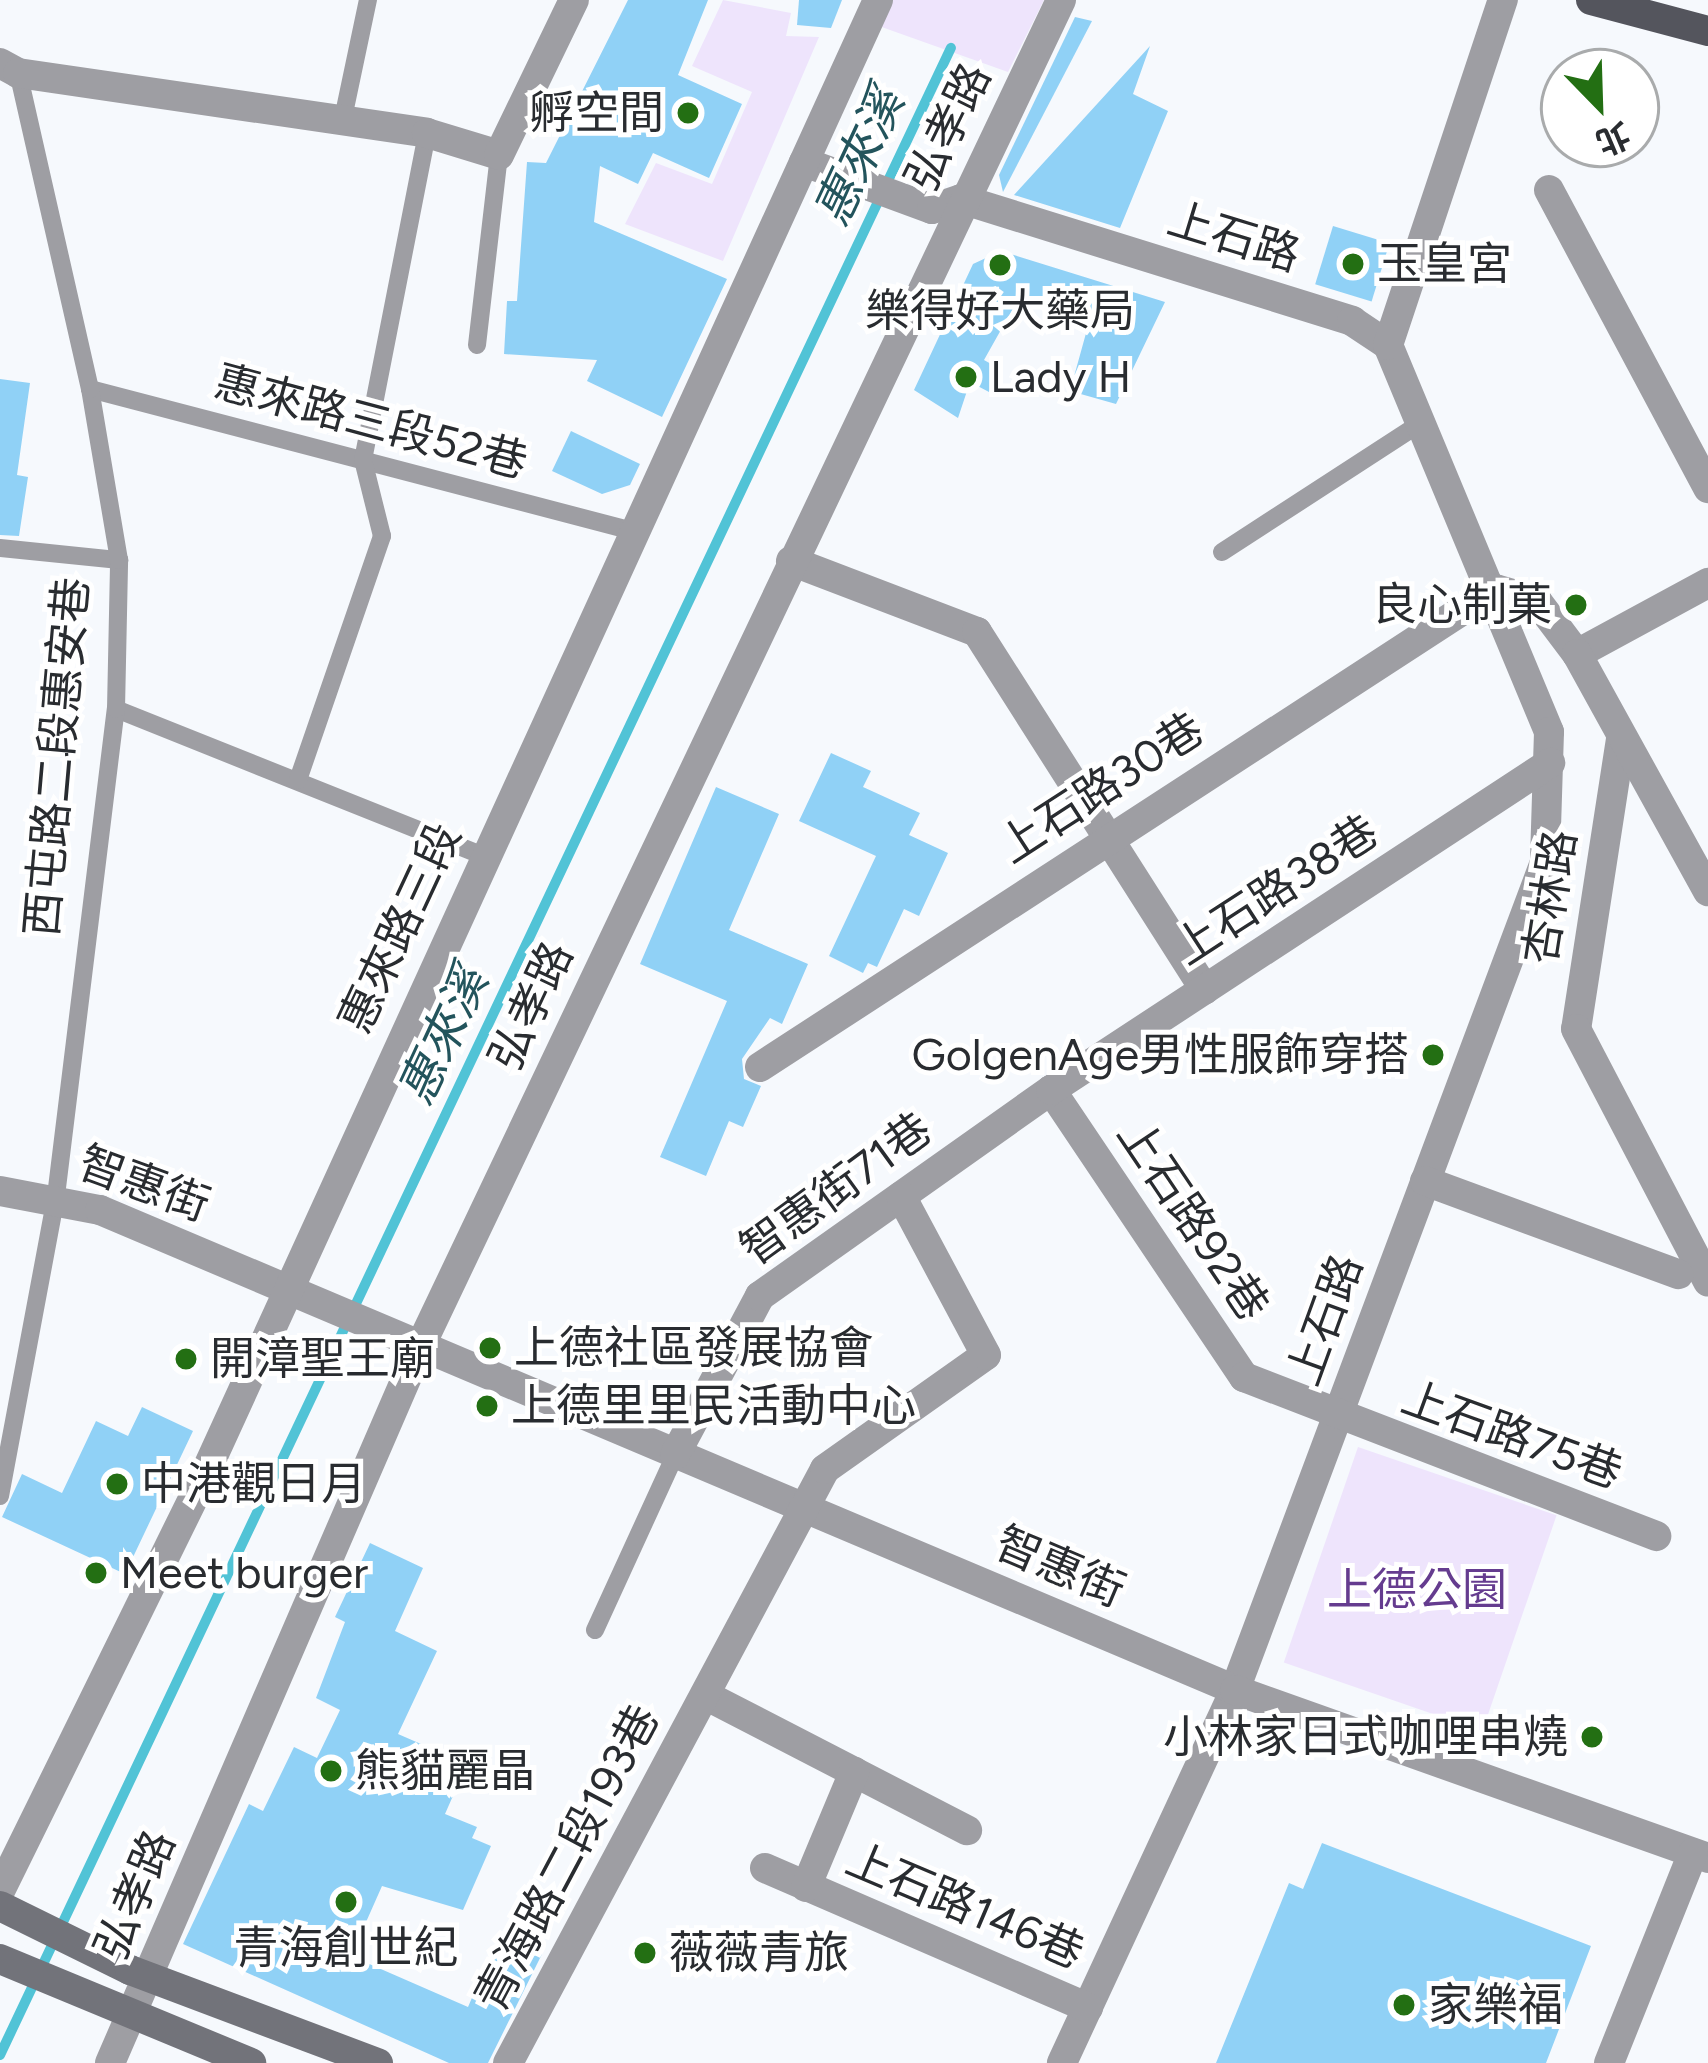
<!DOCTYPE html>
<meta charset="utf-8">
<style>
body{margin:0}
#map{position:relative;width:1708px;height:2063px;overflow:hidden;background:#f6f9fd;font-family:Figtree,"Noto Sans TC",sans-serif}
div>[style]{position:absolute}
.green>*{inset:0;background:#eee4fc;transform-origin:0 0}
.stream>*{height:10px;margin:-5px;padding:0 5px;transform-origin:5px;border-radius:5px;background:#51c3d6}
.building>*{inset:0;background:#90d1f6;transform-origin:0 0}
.lane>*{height:18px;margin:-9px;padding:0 9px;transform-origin:9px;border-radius:9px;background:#9e9ea3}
.street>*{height:30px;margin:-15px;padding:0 15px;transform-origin:15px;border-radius:15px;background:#9e9ea3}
.secondary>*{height:30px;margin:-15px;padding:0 15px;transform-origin:15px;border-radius:15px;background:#72737a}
.primary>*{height:30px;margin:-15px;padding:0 15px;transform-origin:15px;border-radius:15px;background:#54555d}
.dots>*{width:33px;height:33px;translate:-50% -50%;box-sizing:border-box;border:6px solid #fff;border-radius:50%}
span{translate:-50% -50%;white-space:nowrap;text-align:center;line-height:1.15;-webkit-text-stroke:10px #fff;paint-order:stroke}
.poi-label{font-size:45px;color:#292c30}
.right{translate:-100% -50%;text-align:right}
.left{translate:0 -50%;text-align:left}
.street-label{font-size:45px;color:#292c30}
.park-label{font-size:45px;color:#653c8f}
.water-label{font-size:48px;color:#23545c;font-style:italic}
.north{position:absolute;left:1540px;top:48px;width:120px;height:120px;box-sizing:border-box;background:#fff;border:3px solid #a9abac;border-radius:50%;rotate:157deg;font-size:33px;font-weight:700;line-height:48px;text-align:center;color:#292c30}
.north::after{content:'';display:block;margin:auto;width:42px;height:54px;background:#236f13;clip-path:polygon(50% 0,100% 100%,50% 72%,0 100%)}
</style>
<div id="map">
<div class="green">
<i style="clip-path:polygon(723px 0,791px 13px,786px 36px,819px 37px,723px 261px,625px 224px,656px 163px,712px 184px,752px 92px,692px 66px)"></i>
<i style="clip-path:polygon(888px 0,1044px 0,1008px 72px,876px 25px)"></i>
<i style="left:1358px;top:1447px;width:210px;height:228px;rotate:19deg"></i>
</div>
<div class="stream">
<i style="left:0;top:2055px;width:2221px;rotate:-64.65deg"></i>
</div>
<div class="building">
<i style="clip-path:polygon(628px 0,708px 0,678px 75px,742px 104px,709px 178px,653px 153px,638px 184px,600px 166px,594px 222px,727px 279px,662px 417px,587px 381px,597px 360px,504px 354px,507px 301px,517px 301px,527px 162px,546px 163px)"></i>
<i style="clip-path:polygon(799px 0,842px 0,831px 28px,797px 25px)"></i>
<i style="clip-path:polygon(1075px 17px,1092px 21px,1003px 192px,999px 175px)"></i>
<i style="clip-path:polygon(1150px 46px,1133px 94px,1168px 111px,1120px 228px,1014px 195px)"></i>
<i style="left:1333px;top:226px;width:59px;height:61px;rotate:17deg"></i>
<i style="clip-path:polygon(1001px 251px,1165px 302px,1116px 404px,1070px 391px,1088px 326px,1020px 296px,984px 360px,1000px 369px,989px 392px,970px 382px,958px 418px,914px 390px,973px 264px)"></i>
<i style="clip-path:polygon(0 379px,30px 383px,17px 475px,28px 477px,19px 536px,0 535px)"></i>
<i style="clip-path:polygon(571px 431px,640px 464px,630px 485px,602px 494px,552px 471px)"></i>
<i style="clip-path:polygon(831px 753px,871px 771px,863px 787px,920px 813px,909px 835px,948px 853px,919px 916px,904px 909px,877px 967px,868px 963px,863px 973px,829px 956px,876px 856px,799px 821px)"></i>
<i style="clip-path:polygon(716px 787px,779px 814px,729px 930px,808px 964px,782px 1024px,770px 1018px,742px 1059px,744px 1079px,761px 1086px,743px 1127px,729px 1121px,706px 1176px,660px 1157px,727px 1001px,640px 964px)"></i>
<i style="clip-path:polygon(142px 1407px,193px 1431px,125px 1574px,2px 1517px,22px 1474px,62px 1493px,96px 1421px,128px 1436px)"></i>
<i style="clip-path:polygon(370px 1543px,423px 1568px,395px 1631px,437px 1651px,398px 1734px,467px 1764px,445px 1814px,477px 1827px,472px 1838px,491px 1846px,463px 1910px,382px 1886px,351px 1956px,468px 2007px,499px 1935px,542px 1954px,488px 2063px,449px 2063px,183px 1944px,249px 1804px,263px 1811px,294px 1747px,317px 1758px,340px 1710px,316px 1698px,345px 1622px,335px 1617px)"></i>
<i style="clip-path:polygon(1322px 1843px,1591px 1946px,1546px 2063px,1216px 2063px,1289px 1883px,1303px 1889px)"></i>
</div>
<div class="lane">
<i style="left:342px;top:123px;width:126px;rotate:-78.1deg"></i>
<i style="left:477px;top:345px;width:191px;rotate:-83.4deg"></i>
<i style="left:90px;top:389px;width:561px;rotate:14.66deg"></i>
<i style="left:0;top:548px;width:120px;rotate:5.8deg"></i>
<i style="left:1222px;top:552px;width:241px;rotate:-33deg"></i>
<i style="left:116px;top:709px;width:395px;rotate:21.8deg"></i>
<i style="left:298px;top:780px;width:258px;rotate:-71deg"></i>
<i style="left:382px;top:536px;width:78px;rotate:-104deg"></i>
<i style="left:363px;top:460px;width:333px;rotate:-78.9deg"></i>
<i style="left:0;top:1496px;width:305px;rotate:-79.4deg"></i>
<i style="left:56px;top:1196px;width:491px;rotate:-83deg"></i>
<i style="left:116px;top:709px;width:149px;rotate:-88.8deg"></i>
<i style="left:119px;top:560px;width:173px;rotate:-99.6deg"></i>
<i style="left:90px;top:389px;width:324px;rotate:-102.8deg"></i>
<i style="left:595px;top:1630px;width:192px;rotate:-65.4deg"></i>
</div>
<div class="street">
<i style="left:0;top:63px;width:21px;rotate:29deg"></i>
<i style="left:18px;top:73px;width:413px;rotate:8.3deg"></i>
<i style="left:427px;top:133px;width:75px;rotate:17deg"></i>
<i style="left:499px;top:155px;width:172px;rotate:-64.2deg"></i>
<i style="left:804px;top:162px;width:136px;rotate:20.2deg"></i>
<i style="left:932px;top:209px;width:31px;rotate:-19deg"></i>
<i style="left:961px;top:199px;width:410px;rotate:17.3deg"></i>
<i style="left:1352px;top:321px;width:43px;rotate:33.7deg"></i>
<i style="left:1388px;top:345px;width:419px;rotate:67.4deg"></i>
<i style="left:1549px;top:732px;width:130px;rotate:91.8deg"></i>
<i style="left:1545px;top:862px;width:884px;rotate:110.53deg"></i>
<i style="left:1235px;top:1690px;width:411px;rotate:114.9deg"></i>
<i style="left:1549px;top:190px;width:338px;rotate:61.9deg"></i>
<i style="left:1388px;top:345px;width:364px;rotate:-71.6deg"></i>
<i style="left:791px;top:561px;width:199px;rotate:20.9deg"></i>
<i style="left:977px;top:632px;width:424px;rotate:57.5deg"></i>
<i style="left:1577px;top:654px;width:149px;rotate:-28.5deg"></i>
<i style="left:1621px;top:739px;width:293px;rotate:98.8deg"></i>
<i style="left:1576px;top:1029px;width:285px;rotate:62.4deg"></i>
<i style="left:760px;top:1067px;width:877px;rotate:-33.04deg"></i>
<i style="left:1495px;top:589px;width:44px;rotate:15.9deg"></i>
<i style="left:1537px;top:601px;width:66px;rotate:53deg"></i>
<i style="left:1577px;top:654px;width:271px;rotate:61.1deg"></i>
<i style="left:1051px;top:1090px;width:346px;rotate:56.1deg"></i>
<i style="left:1244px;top:1377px;width:442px;rotate:21.1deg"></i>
<i style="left:1425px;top:1181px;width:270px;rotate:20.2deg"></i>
<i style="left:0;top:1191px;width:102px;rotate:10.8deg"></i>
<i style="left:100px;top:1210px;width:1232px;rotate:22.92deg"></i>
<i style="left:1235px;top:1690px;width:502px;rotate:19.55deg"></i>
<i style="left:675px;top:1455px;width:180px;rotate:-61.9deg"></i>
<i style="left:760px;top:1296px;width:357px;rotate:-35.3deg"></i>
<i style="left:1051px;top:1090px;width:597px;rotate:-33.24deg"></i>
<i style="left:705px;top:1695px;width:295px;rotate:27.3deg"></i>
<i style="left:765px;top:1868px;width:352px;rotate:23.4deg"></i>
<i style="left:806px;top:1887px;width:125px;rotate:-67.3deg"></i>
<i style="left:0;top:1891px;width:458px;rotate:-63.8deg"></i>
<i style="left:202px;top:1480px;width:1627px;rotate:-65.45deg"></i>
<i style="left:110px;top:2063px;width:778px;rotate:-66.6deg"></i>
<i style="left:419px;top:1349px;width:1494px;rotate:-64.55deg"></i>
<i style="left:508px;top:2063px;width:673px;rotate:-61.91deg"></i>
<i style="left:825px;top:1469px;width:197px;rotate:-35.3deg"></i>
<i style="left:986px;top:1355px;width:180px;rotate:-118.1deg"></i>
<i style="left:1609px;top:2063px;width:226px;rotate:-68.2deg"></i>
</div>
<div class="secondary">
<i style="left:0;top:1906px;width:145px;rotate:26.2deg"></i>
<i style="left:130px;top:1970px;width:265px;rotate:20.6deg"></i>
<i style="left:0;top:1959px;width:272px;rotate:22.5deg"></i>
</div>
<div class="primary">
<i style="left:1591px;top:0;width:121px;rotate:14.8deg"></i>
</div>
<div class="dots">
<i style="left:688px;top:113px;background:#236f13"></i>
<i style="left:1353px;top:264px;background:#236f13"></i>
<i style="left:1000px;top:265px;background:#236f13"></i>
<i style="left:966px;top:377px;background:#236f13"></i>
<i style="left:1576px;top:605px;background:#236f13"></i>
<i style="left:1433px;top:1055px;background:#236f13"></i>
<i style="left:490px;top:1348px;background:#236f13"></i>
<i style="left:186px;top:1359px;background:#236f13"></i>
<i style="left:487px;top:1406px;background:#236f13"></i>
<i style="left:117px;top:1484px;background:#236f13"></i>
<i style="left:96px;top:1573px;background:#236f13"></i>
<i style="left:1592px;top:1737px;background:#236f13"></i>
<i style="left:331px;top:1771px;background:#236f13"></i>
<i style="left:346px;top:1902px;background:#236f13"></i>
<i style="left:645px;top:1953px;background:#236f13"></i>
<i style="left:1404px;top:2005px;background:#236f13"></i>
</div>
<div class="poi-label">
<span class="right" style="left:664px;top:113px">孵空間</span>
<span class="left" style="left:1377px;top:264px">玉皇宮</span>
<span style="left:1000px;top:311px">樂得好大藥局</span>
<span class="left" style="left:990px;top:377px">Lady H</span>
<span class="right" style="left:1552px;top:605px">良心制菓</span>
<span class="right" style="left:1409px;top:1055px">GolgenAge男性服飾穿搭</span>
<span class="left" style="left:514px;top:1348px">上德社區發展協會</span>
<span class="left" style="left:210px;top:1359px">開漳聖王廟</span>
<span class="left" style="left:511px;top:1406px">上德里里民活動中心</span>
<span class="left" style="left:141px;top:1484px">中港觀日月</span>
<span class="left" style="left:120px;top:1573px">Meet burger</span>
<span class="right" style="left:1568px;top:1737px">小林家日式咖哩串燒</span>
<span class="left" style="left:355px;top:1771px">熊貓麗晶</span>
<span style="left:346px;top:1948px">青海創世紀</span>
<span class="left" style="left:669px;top:1953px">薇薇青旅</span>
<span class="left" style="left:1428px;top:2005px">家樂福</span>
</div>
<div class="street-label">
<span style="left:948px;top:127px;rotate:-64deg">弘孝路</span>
<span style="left:1234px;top:237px;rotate:17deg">上石路</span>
<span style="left:371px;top:422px;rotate:15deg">惠來路三段52巷</span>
<span style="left:57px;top:757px;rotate:-85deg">西屯路二段惠安巷</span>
<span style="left:1101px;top:788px;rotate:-33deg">上石路30巷</span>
<span style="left:1276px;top:890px;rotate:-33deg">上石路38巷</span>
<span style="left:1550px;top:897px;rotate:-81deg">杏林路</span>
<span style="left:400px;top:928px;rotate:-65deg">惠來路三段</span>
<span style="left:531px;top:1006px;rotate:-65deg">弘孝路</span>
<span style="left:144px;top:1184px;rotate:20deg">智惠街</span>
<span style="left:836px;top:1189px;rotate:-36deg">智惠街71巷</span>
<span style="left:1193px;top:1220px;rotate:56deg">上石路92巷</span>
<span style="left:1325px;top:1320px;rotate:-70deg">上石路</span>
<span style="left:1512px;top:1435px;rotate:20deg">上石路75巷</span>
<span style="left:1060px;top:1567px;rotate:23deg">智惠街</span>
<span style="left:567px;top:1858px;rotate:-62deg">青海路二段193巷</span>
<span style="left:135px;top:1895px;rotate:-67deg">弘孝路</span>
<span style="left:965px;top:1906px;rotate:23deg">上石路146巷</span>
</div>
<div class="park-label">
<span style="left:1417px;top:1590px">上德公園</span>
</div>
<div class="water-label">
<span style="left:859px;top:157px;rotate:-65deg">惠來溪</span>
<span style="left:443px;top:1036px;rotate:-65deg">惠來溪</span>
</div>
<div class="north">北</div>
</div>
